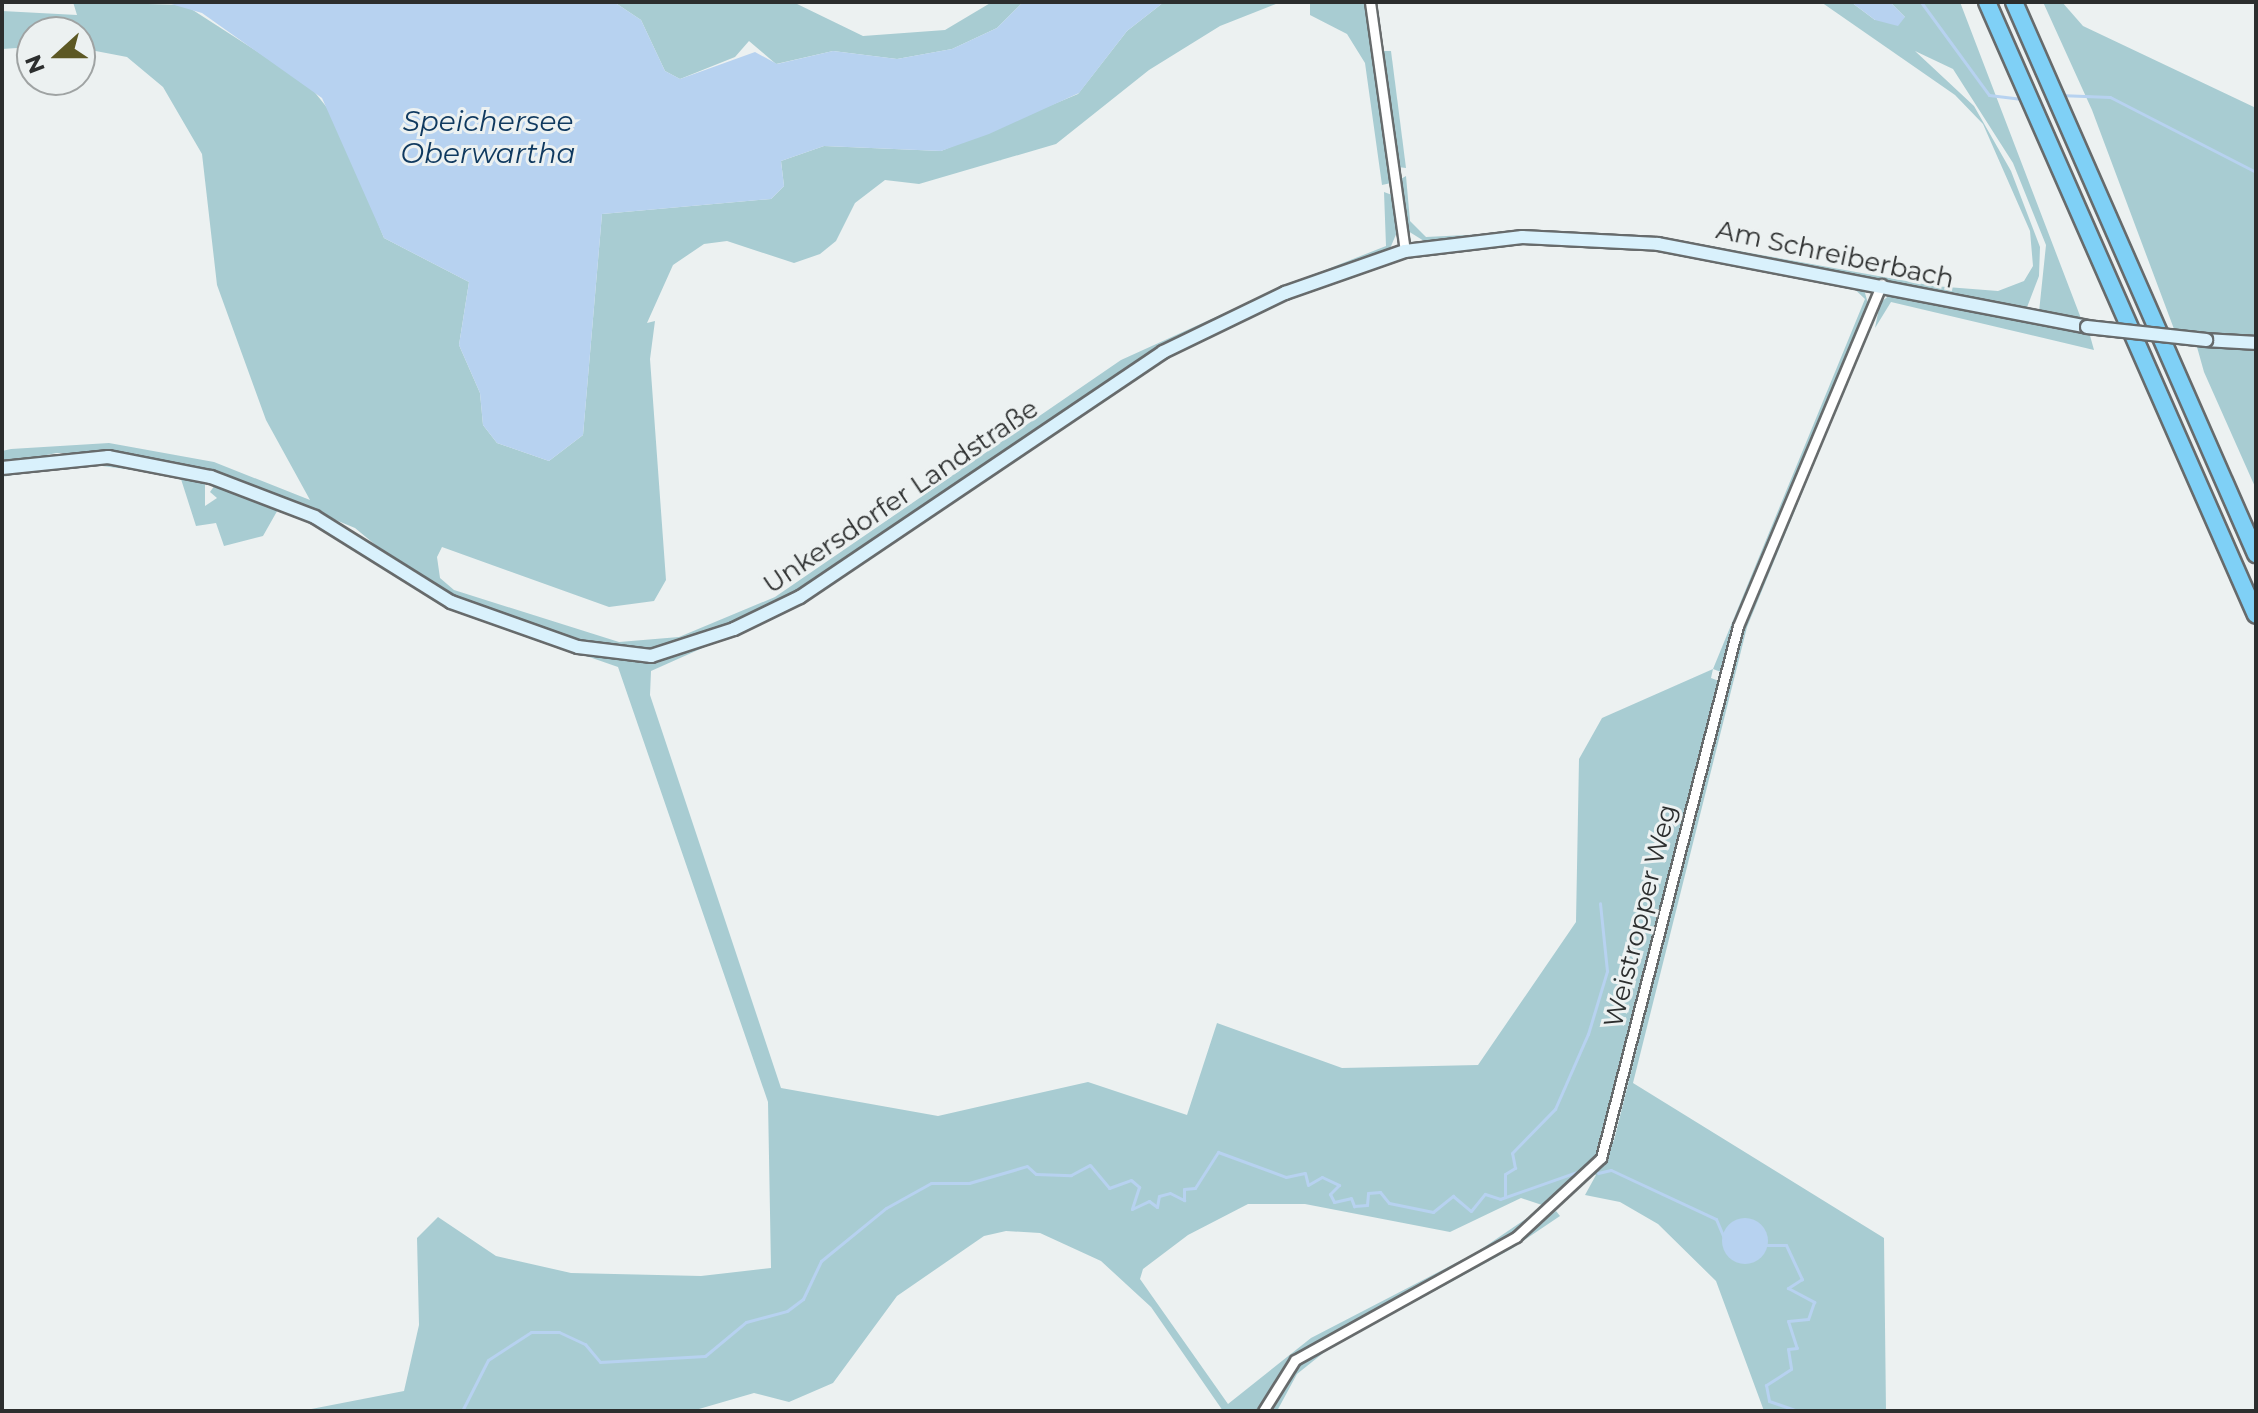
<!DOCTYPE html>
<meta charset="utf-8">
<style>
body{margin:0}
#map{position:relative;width:2258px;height:1413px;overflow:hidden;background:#ecf1f1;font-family:Montserrat,sans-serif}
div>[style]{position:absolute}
.green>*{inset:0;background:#a8ccd2}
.water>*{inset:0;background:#b7d2f0}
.round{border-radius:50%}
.stream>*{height:3px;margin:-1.5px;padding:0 1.5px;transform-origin:1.5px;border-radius:1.5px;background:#b7d2f0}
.roads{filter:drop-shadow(2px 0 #676b6c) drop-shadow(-2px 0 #676b6c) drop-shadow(0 2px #676b6c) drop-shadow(0 -2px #676b6c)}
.street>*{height:9px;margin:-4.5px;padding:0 4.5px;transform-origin:4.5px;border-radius:4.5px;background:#fff}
.secondary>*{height:12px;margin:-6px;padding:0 6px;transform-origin:6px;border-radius:6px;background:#d9f1fc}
.highway>*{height:16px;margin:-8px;padding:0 8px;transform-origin:8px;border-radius:8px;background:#7fd0f6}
.bridges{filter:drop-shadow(2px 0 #676b6c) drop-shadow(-2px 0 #676b6c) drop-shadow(0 2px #676b6c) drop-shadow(0 -2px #676b6c)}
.secondary-bridge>*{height:12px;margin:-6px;padding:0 6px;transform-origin:6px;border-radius:6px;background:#d9f1fc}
span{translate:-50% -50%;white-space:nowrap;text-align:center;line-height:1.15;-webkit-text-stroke:6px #ecf1f1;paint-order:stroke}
.street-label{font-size:26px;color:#2c2e2e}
.water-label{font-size:28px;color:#0f395f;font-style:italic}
.frame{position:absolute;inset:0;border:4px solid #2c2e2e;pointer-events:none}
.north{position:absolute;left:16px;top:16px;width:80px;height:80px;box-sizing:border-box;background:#ecf1f1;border:2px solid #9fa3a3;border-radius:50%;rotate:249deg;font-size:22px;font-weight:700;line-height:32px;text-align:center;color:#2c2e2e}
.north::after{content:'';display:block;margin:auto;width:28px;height:36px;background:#5c5824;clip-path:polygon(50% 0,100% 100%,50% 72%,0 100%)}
</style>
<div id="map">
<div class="green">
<i style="clip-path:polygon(evenodd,73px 2px,185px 5px,309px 85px,336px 119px,384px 238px,469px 282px,459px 345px,480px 393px,483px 425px,497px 443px,549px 461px,583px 435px,602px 214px,771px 199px,784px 186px,781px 161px,824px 146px,941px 151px,1078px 94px,1127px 31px,1164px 2px,1281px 2px,1220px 26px,1149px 70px,1056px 144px,919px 184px,885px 180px,855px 203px,836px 241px,820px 254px,794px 263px,727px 241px,704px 244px,673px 265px,647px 323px,655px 321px,650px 359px,666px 580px,654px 601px,609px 607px,442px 547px,437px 557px,440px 578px,454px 590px,619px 642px,679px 637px,775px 597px,1121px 360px,1282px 287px,1386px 246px,1384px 192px,1392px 195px,1397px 232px,1389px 251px,1270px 295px,1126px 369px,764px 613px,765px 619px,824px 586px,1149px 364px,1286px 296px,1401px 255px,1521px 241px,1658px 247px,1863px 286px,1869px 307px,1765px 550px,1721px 672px,1713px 669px,1711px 678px,1719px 681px,1598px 1155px,1605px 1157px,1614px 1140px,1742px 626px,1867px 335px,1747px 627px,1633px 1083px,1884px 1238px,1886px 1411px,1764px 1411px,1716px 1281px,1658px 1224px,1620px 1202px,1585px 1195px,1596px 1175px,1587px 1171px,1508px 1238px,1291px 1358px,1257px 1411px,1223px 1411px,1151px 1307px,1101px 1261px,1040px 1233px,1006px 1231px,984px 1236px,897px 1296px,833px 1383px,789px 1402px,754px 1393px,692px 1411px,301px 1411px,404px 1391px,419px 1325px,417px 1238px,438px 1217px,496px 1256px,571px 1273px,701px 1276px,771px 1268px,768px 1102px,618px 667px,440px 605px,370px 559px,481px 616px,407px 571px,355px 528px,256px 487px,108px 453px,56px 453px,2px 465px,2px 451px,11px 449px,109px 443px,214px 462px,310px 500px,266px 420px,217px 285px,202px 154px,163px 87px,127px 57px,80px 48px,80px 32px,32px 32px,32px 47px,2px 49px,2px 11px,77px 15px,73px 2px,1493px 244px,1636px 247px,1738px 260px,1847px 282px,1865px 299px,1713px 669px,1602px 718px,1579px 759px,1576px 922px,1478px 1065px,1342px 1068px,1217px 1023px,1187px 1115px,1088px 1082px,938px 1116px,781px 1088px,650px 695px,651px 671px,803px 603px,1075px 413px,1181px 350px,1287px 298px,1401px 258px,1493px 244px,73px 2px,1521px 1198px,1545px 1206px,1477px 1252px,1311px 1338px,1228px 1404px,1140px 1279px,1143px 1269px,1188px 1235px,1248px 1204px,1305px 1204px,1450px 1232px,1521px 1198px)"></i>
<i style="clip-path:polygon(614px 2px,793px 2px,863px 36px,945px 30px,992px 2px,1023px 2px,997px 28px,952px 49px,897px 59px,833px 51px,776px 64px,749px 41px,735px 57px,680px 79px,665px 71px,641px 20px)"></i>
<i style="clip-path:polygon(1310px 2px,1365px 2px,1391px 183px,1382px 185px,1365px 63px,1347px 34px,1310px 15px)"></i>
<i style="clip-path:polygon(1821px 2px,1851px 2px,1875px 20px,1905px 17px,1890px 2px,1960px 2px,2082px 321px,2039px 312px,2046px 245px,2013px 163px,1953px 69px,1915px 51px,1974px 106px,2011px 171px,2040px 247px,2039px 276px,2026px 310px,1680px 242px,1492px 235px,1424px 241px,1408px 231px,1399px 180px,1406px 176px,1410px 221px,1426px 237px,1549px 231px,1661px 237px,1934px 286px,1998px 291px,2024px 281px,2033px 266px,2030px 231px,1983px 124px,1955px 95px)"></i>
<i style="clip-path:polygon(2043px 2px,2062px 2px,2083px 26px,2256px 108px,2256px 489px,2204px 372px,2197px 347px,2209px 347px,2203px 333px,2174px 329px,2092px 110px)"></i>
<i style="clip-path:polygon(1382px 51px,1391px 51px,1406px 168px,1398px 167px)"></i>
<i style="clip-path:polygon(1892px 293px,2089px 332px,2094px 350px,1891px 302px,1875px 328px,1880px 303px)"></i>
<i style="clip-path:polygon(107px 460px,205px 479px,205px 506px,217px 498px,210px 492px,217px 482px,280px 506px,263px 536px,224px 546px,216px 523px,196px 526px,180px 476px,79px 463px,2px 477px,42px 462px)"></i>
<i style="clip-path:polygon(1556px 1211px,1560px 1216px,1511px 1249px,1327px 1350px,1297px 1374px,1277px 1411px,1268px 1411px,1296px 1364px,1511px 1246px)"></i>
</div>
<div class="water">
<i style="clip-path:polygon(164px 2px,614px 2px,641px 20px,665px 71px,680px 79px,755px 52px,777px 64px,833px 51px,897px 59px,952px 49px,997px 28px,1023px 2px,1164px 2px,1127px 31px,1079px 93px,989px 134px,941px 151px,824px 146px,781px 161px,784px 186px,771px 199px,602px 214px,583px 435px,549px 461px,497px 443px,483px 425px,480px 393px,459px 345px,469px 282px,384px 238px,322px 98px,202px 13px)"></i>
<i style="clip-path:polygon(1851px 2px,1890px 2px,1905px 17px,1898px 26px,1875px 20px)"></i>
<i class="round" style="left:1722px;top:1218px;width:46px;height:46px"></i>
</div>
<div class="stream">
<i style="left:1921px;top:2px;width:115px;rotate:53.8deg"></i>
<i style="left:1989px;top:95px;width:35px;rotate:7deg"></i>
<i style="left:2059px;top:95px;width:51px;rotate:2.2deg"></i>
<i style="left:2110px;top:97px;width:164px;rotate:27.2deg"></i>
<i style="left:1598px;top:1173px;width:13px;rotate:-13deg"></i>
<i style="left:1611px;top:1170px;width:116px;rotate:25deg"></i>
<i style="left:1716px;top:1219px;width:21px;rotate:67deg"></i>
<i style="left:1505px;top:1197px;width:23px;rotate:-90deg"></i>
<i style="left:1505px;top:1174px;width:12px;rotate:-31deg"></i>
<i style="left:1515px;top:1168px;width:15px;rotate:-101deg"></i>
<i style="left:1512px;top:1153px;width:62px;rotate:-45.7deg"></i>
<i style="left:1555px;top:1109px;width:82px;rotate:-66.3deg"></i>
<i style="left:1588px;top:1034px;width:66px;rotate:-73.2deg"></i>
<i style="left:1607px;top:971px;width:68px;rotate:-95.9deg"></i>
<i style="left:1767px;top:1245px;width:19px"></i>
<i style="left:1786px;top:1245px;width:38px;rotate:65deg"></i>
<i style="left:1802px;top:1279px;width:17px;rotate:147deg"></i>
<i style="left:1788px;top:1288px;width:30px;rotate:28deg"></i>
<i style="left:1814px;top:1302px;width:18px;rotate:109deg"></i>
<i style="left:1808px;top:1319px;width:20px;rotate:174deg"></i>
<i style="left:1788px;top:1321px;width:28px;rotate:72deg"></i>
<i style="left:1797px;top:1348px;width:9px;rotate:174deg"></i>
<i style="left:1788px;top:1349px;width:20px;rotate:81deg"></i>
<i style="left:1791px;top:1369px;width:30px;rotate:147deg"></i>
<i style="left:1766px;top:1385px;width:16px;rotate:79deg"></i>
<i style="left:1769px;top:1401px;width:31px;rotate:19deg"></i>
<i style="left:462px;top:1411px;width:57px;rotate:-63deg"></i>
<i style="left:488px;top:1360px;width:51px;rotate:-33.1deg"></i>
<i style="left:531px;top:1332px;width:28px"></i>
<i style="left:559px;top:1332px;width:29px;rotate:25deg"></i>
<i style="left:585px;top:1344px;width:23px;rotate:50deg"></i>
<i style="left:600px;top:1362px;width:105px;rotate:-3.3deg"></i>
<i style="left:705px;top:1356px;width:53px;rotate:-39.7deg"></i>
<i style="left:746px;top:1322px;width:42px;rotate:-15deg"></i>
<i style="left:787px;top:1311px;width:20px;rotate:-37deg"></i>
<i style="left:803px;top:1299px;width:42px;rotate:-64.7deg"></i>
<i style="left:821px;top:1261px;width:84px;rotate:-39.2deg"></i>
<i style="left:886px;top:1208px;width:51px;rotate:-29.1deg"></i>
<i style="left:931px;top:1183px;width:38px"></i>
<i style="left:969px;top:1183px;width:60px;rotate:-16.3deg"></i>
<i style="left:1027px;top:1166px;width:12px;rotate:42deg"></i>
<i style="left:1036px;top:1174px;width:35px;rotate:2deg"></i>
<i style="left:1071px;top:1175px;width:21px;rotate:-28deg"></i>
<i style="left:1090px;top:1165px;width:30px;rotate:50deg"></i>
<i style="left:1109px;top:1188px;width:23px;rotate:-20deg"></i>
<i style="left:1131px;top:1180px;width:11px;rotate:41deg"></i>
<i style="left:1139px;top:1187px;width:23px;rotate:108deg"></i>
<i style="left:1132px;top:1209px;width:19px;rotate:-25deg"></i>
<i style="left:1149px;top:1201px;width:10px;rotate:37deg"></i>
<i style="left:1157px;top:1207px;width:11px;rotate:-80deg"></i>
<i style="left:1159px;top:1196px;width:11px;rotate:-15deg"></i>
<i style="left:1170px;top:1193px;width:16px;rotate:27deg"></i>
<i style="left:1184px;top:1200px;width:11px;rotate:-90deg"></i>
<i style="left:1184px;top:1189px;width:11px;rotate:-5deg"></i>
<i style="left:1195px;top:1188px;width:43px;rotate:-57.4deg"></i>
<i style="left:1218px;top:1152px;width:72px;rotate:20.2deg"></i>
<i style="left:1286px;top:1177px;width:19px;rotate:-12deg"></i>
<i style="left:1305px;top:1173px;width:12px;rotate:76deg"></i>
<i style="left:1308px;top:1185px;width:16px;rotate:-30deg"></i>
<i style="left:1322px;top:1177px;width:19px;rotate:25deg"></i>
<i style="left:1339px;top:1185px;width:13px;rotate:135deg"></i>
<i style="left:1330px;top:1194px;width:9px;rotate:63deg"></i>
<i style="left:1334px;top:1202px;width:17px;rotate:-13deg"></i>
<i style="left:1351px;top:1198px;width:9px;rotate:69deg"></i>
<i style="left:1354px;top:1206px;width:13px;rotate:-4deg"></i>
<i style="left:1367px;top:1205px;width:12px;rotate:-85deg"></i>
<i style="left:1368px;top:1193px;width:12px;rotate:-5deg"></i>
<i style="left:1380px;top:1192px;width:14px;rotate:51deg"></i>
<i style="left:1389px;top:1203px;width:45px;rotate:11.6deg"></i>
<i style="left:1433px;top:1212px;width:26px;rotate:-39deg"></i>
<i style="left:1453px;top:1196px;width:23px;rotate:40deg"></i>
<i style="left:1471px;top:1211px;width:22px;rotate:-51deg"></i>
<i style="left:1485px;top:1194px;width:16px;rotate:18deg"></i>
<i style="left:1500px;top:1199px;width:90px;rotate:-19.4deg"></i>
</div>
<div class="roads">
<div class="street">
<i style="left:1370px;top:2px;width:251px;rotate:82deg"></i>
<i style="left:1263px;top:1411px;width:60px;rotate:-57.9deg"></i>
<i style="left:1295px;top:1360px;width:253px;rotate:-29.1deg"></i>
<i style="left:1516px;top:1237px;width:116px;rotate:-42.9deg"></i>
<i style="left:1601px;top:1158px;width:549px;rotate:-75.56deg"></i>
<i style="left:1738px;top:626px;width:371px;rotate:-67.2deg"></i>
</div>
<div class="secondary">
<i style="left:2206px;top:340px;width:50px;rotate:3.4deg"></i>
<i style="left:2px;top:468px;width:107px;rotate:-5.9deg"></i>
<i style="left:108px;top:457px;width:105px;rotate:11deg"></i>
<i style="left:211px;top:477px;width:111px;rotate:21deg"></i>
<i style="left:315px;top:517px;width:160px;rotate:32deg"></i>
<i style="left:451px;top:602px;width:135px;rotate:19.5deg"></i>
<i style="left:578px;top:647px;width:74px;rotate:7deg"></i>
<i style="left:651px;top:656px;width:87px;rotate:-18deg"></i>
<i style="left:734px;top:629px;width:73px;rotate:-25.9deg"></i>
<i style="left:800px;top:597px;width:438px;rotate:-34deg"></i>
<i style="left:1163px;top:352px;width:136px;rotate:-25.8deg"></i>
<i style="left:1285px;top:293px;width:127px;rotate:-19.3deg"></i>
<i style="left:1405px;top:251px;width:118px;rotate:-6.8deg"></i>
<i style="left:1522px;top:237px;width:136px;rotate:2.9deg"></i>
<i style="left:1658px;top:244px;width:437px;rotate:10.9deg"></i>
</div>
<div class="highway">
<i style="left:1987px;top:2px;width:669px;rotate:66.31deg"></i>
<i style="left:2014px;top:2px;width:603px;rotate:66.33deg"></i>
</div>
</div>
<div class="bridges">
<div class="secondary-bridge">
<i style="left:2087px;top:327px;width:120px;rotate:6.2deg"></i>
</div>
</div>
<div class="street-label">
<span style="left:1835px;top:255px;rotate:12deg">Am Schreiberbach</span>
<span style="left:901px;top:497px;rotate:-34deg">Unkersdorfer Landstraße</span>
<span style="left:1641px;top:916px;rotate:-76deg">Weistropper Weg</span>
</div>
<div class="water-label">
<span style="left:488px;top:137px">Speichersee<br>Oberwartha</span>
</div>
<div class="frame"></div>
<div class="north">N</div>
</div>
